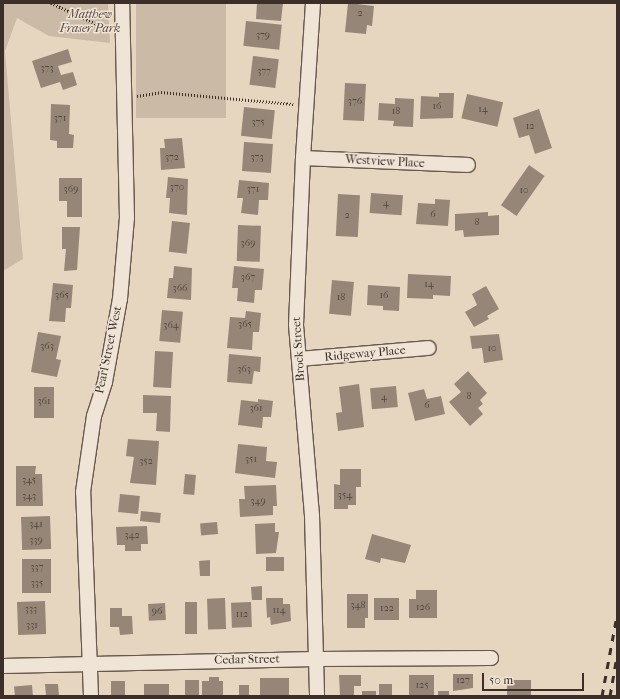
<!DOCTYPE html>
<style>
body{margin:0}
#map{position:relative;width:620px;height:699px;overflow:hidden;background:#e7d6bf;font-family:"IM FELL French Canon",serif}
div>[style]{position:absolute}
.green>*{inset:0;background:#cabaa6;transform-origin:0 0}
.building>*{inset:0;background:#958677;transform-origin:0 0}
.path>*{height:2.5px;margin-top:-1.25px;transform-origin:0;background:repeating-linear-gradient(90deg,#3c2f2a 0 1px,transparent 0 3px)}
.roads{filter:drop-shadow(1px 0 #67594f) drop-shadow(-1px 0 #67594f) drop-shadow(0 1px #67594f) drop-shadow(0 -1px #67594f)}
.street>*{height:14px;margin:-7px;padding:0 7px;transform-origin:7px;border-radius:7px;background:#efe4d5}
.rail>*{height:3px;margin-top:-1.5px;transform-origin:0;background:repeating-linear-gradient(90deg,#3c2f2a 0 7px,transparent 0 14px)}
span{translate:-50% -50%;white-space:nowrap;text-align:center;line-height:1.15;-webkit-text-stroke:3px #efe4d5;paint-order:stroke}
.number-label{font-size:10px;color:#52453d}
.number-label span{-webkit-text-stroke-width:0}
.park-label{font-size:12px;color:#584b43;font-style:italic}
.street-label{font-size:12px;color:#3c2f2a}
.frame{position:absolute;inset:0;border:4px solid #3c2f2a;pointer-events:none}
.scale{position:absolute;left:482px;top:673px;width:102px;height:18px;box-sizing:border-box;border:2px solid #3c2f2a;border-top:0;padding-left:5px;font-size:12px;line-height:14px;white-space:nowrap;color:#3c2f2a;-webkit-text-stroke:3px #efe4d5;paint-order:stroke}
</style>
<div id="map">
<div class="green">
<i style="clip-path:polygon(3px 3px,108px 3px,110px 43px,49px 36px,17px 18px,5px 51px,23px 259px,3px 271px)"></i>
<i style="left:136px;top:3px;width:90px;height:115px"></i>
</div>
<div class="building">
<i style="clip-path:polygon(257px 3px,283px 3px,281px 21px,256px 19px)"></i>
<i style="clip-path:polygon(348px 3px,374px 6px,372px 26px,367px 25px,366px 34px,345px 32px)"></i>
<i style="left:246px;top:21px;width:36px;height:25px;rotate:6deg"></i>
<i style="clip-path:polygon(68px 49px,72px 62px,58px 66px,61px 75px,73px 72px,77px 85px,63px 90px,60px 82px,41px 88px,32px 61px)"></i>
<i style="left:253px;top:56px;width:26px;height:29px;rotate:7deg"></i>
<i style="left:345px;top:83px;width:21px;height:37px;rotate:3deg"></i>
<i style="clip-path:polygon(439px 93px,454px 93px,453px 118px,420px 119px,421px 96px,439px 97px)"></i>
<i style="left:467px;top:94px;width:37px;height:25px;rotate:13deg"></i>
<i style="clip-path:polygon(395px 98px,414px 99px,413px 127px,393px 126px,394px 121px,378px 120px,379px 103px,395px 104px)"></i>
<i style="clip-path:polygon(51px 104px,70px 105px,69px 134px,74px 135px,73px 148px,57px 148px,57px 141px,50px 140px)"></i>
<i style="left:244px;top:107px;width:31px;height:29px;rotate:6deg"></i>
<i style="clip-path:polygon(539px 109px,552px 148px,535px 154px,529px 135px,519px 138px,513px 118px)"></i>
<i style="clip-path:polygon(182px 138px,185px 168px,161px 170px,160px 148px,165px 148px,164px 139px)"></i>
<i style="left:244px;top:142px;width:29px;height:29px;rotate:4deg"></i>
<i style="left:529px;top:165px;width:19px;height:49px;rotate:35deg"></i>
<i style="clip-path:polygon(168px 177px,188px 179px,187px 215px,169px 213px,170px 198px,166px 198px)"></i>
<i style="clip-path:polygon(59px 178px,82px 178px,82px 217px,67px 217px,67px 201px,59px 201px)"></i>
<i style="clip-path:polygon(239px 180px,269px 183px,268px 200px,259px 200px,258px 215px,241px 213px,243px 198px,237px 198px)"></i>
<i style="left:371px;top:193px;width:32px;height:20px;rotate:4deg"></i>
<i style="left:338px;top:194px;width:22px;height:42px;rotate:3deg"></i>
<i style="clip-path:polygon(435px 199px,450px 200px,448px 226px,416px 224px,418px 203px,435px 204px)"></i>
<i style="clip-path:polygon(488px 212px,488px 216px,499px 215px,499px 235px,464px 237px,463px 230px,455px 231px,455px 214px)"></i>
<i style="left:172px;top:221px;width:18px;height:31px;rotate:6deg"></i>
<i style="left:238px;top:225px;width:23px;height:36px;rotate:2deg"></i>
<i style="clip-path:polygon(62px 227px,80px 227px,77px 270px,64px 271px,66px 249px,62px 249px)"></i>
<i style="clip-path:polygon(174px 266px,192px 268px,191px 300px,167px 298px,169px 278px,173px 278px)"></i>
<i style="clip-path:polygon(234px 266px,264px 269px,262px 290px,255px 290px,254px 303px,237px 301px,238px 288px,232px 288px)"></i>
<i style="clip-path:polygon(408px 274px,451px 276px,450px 296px,433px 295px,433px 299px,407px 298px)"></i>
<i style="left:332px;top:280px;width:22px;height:34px;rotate:5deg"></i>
<i style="clip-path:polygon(53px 283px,73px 285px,71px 308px,66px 308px,65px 322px,49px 321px)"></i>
<i style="clip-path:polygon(368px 285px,400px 287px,399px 311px,383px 310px,383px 306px,367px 305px)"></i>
<i style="clip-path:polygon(486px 286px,499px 309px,487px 316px,489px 319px,474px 327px,465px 312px,477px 305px,472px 294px)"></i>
<i style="left:162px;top:310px;width:21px;height:31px;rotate:5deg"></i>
<i style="clip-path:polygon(246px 311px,261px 313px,259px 332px,253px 332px,252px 350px,227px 348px,230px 317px,245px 318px)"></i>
<i style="clip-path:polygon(38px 332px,61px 336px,56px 359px,61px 360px,57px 377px,31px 372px)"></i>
<i style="clip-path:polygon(499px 334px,503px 360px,484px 363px,482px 348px,472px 349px,470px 336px)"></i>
<i style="left:155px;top:351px;width:18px;height:36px;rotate:3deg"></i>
<i style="clip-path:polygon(229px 354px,261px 357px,260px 372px,254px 371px,252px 384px,227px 382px)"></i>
<i style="clip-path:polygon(468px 371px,487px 393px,480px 400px,483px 404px,478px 408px,483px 414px,470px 426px,449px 402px,461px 392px,454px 384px)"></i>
<i style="clip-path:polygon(359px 384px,364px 427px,338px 431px,336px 413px,342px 412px,339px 387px)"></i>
<i style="left:396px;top:386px;width:21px;height:26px;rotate:85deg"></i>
<i style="left:34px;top:387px;width:20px;height:31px"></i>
<i style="clip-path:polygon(424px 389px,427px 399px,441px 396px,445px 414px,415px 421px,408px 393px)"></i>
<i style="clip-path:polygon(143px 395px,171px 396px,170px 432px,156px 431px,157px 413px,143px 413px)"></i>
<i style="clip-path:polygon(258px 399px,273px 401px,271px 417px,263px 417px,262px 428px,238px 425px,241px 400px,258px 402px)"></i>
<i style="clip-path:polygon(128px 439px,159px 441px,156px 485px,130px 483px,134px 457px,126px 456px)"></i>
<i style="clip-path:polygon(238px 444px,267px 447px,266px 461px,277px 462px,275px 478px,235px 473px)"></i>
<i style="clip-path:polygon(16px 466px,36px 466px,35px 474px,42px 474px,43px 506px,16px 506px)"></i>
<i style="clip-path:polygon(340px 469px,361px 469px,361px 487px,356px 487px,356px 505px,348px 505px,348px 509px,334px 509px,334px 484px,340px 485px)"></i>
<i style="left:185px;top:474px;width:11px;height:20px;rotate:5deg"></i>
<i style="clip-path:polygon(276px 485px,277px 506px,273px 506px,273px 515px,240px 517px,239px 499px,245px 499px,244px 486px)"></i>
<i style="left:120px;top:494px;width:20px;height:18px;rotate:6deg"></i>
<i style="left:141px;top:511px;width:20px;height:10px;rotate:6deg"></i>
<i style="left:50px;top:516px;width:33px;height:29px;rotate:88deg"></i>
<i style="left:217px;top:522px;width:12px;height:17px;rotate:85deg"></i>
<i style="clip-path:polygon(275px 523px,275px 532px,279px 532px,276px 553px,256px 554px,255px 524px)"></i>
<i style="clip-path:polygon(147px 526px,148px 544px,141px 544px,141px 551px,125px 551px,125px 545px,117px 545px,116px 527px)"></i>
<i style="clip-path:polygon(372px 534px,411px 545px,405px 563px,381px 558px,380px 563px,365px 559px)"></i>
<i style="left:266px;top:557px;width:18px;height:14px"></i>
<i style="left:22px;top:559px;width:29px;height:34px"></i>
<i style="clip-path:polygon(210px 560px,210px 576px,200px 576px,199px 561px)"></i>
<i style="clip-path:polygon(262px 586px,262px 600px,252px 600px,251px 587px)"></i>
<i style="clip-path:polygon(416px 590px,437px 590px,437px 618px,409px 618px,409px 599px,416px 599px)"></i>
<i style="clip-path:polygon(347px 594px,368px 594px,368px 618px,365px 618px,365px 628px,347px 628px)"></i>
<i style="left:225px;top:598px;width:31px;height:18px;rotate:88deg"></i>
<i style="clip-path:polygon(266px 598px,283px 598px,283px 604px,290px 604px,291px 621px,271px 625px,270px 617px,267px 618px)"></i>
<i style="left:374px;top:598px;width:25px;height:22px"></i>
<i style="left:45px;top:601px;width:33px;height:28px;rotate:88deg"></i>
<i style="left:185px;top:602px;width:12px;height:32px"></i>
<i style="left:251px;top:602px;width:25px;height:20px;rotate:88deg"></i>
<i style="left:165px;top:603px;width:17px;height:17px;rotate:87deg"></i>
<i style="clip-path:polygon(110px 608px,122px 608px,122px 616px,132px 616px,133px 634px,120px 635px,119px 627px,110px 627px)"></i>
<i style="clip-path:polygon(453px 674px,473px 674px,473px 688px,453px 691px)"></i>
<i style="clip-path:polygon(339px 675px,361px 675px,361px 686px,354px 686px,354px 696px,340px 696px)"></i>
<i style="left:409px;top:675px;width:25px;height:21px"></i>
<i style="clip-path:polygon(209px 677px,219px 677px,219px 681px,223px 681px,223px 696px,202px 696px,202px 681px,209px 681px)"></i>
<i style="left:260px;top:678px;width:29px;height:18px"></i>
<i style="left:199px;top:680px;width:16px;height:14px;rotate:90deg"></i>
<i style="left:507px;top:680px;width:24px;height:16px"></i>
<i style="left:111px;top:681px;width:14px;height:15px"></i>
<i style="clip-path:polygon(45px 684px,58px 684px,59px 696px,46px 696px)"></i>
<i style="left:144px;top:684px;width:25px;height:12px"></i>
<i style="left:379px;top:684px;width:13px;height:11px"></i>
<i style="left:32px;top:685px;width:11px;height:18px;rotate:85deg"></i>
<i style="left:239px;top:685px;width:10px;height:11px"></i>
<i style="left:362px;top:691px;width:14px;height:5px"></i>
<i style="left:438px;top:691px;width:11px;height:5px"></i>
</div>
<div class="path">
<i style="left:51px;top:3px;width:65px;rotate:24.6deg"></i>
<i style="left:137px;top:96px;width:24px;rotate:-9deg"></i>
<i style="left:161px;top:92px;width:133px;rotate:5.2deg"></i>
</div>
<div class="roads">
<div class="street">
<i style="left:313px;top:3px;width:155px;rotate:93.7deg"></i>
<i style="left:303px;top:158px;width:167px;rotate:92.4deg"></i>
<i style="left:296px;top:325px;width:191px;rotate:85.2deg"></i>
<i style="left:312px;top:515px;width:181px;rotate:88.4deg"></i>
<i style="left:303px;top:158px;width:165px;rotate:2.4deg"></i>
<i style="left:300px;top:359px;width:129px;rotate:-4.9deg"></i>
<i style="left:3px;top:666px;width:313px;rotate:-1.3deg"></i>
<i style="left:316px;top:659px;width:175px;rotate:-0.3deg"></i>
<i style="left:91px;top:696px;width:204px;rotate:-92.2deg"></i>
<i style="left:83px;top:492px;width:77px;rotate:-81.8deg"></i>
<i style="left:94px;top:416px;width:36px;rotate:-72deg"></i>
<i style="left:105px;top:382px;width:84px;rotate:-79.8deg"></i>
<i style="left:120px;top:299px;width:81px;rotate:-85.1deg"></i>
<i style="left:127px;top:218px;width:215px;rotate:-91.3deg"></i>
</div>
</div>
<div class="rail">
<i style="left:602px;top:696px;width:82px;rotate:-79.5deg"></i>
<i style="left:610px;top:696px;width:41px;rotate:-80.1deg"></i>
</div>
<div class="number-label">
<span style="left:360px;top:14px">2</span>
<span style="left:263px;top:36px">379</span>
<span style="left:47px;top:69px">373</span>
<span style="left:264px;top:72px">377</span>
<span style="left:355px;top:102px">376</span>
<span style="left:437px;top:107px">16</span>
<span style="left:483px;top:110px">14</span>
<span style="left:396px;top:112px">18</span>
<span style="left:60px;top:119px">371</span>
<span style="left:258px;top:123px">375</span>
<span style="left:530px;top:127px">12</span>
<span style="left:172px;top:158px">372</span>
<span style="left:257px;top:158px">373</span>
<span style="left:177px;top:188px">370</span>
<span style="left:71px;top:190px">369</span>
<span style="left:253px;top:190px">371</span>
<span style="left:524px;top:191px">10</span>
<span style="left:386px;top:204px">4</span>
<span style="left:433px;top:215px">6</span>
<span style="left:347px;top:216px">2</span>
<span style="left:477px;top:223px">8</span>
<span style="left:248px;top:244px">369</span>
<span style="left:248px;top:278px">367</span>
<span style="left:429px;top:285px">14</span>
<span style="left:180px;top:289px">366</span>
<span style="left:62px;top:296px">365</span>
<span style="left:384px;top:296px">16</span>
<span style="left:341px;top:298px">18</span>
<span style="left:245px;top:325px">365</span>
<span style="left:171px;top:326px">364</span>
<span style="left:47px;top:347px">363</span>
<span style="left:492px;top:349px">10</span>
<span style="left:244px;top:370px">363</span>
<span style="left:469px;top:397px">8</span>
<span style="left:384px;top:398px">4</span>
<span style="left:44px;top:402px">361</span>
<span style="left:427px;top:406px">6</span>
<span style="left:256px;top:409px">361</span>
<span style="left:251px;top:460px">351</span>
<span style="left:146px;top:462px">352</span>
<span style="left:29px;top:481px">345</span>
<span style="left:345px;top:496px">354</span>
<span style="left:29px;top:497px">343</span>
<span style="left:258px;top:502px">349</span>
<span style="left:36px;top:525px">341</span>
<span style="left:132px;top:536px">342</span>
<span style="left:36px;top:541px">339</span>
<span style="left:37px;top:568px">337</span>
<span style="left:37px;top:584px">335</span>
<span style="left:358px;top:606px">348</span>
<span style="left:423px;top:608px">126</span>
<span style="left:387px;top:609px">122</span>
<span style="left:31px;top:610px">333</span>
<span style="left:279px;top:611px">114</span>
<span style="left:157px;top:612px">96</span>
<span style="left:242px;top:615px">112</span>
<span style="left:32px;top:626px">331</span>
<span style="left:463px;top:681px">127</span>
<span style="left:422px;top:686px">125</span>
</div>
<div class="park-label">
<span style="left:90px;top:22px">Matthew<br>Fraser Park</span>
</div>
<div class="street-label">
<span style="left:385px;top:162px;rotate:3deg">Westview Place</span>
<span style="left:299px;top:349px;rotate:-94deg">Brock Street</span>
<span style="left:109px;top:350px;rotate:-78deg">Pearl Street West</span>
<span style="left:365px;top:354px;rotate:-5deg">Ridgeway Place</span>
<span style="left:247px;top:660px;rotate:-1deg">Cedar Street</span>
</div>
<div class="frame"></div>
<div class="scale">50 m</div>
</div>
